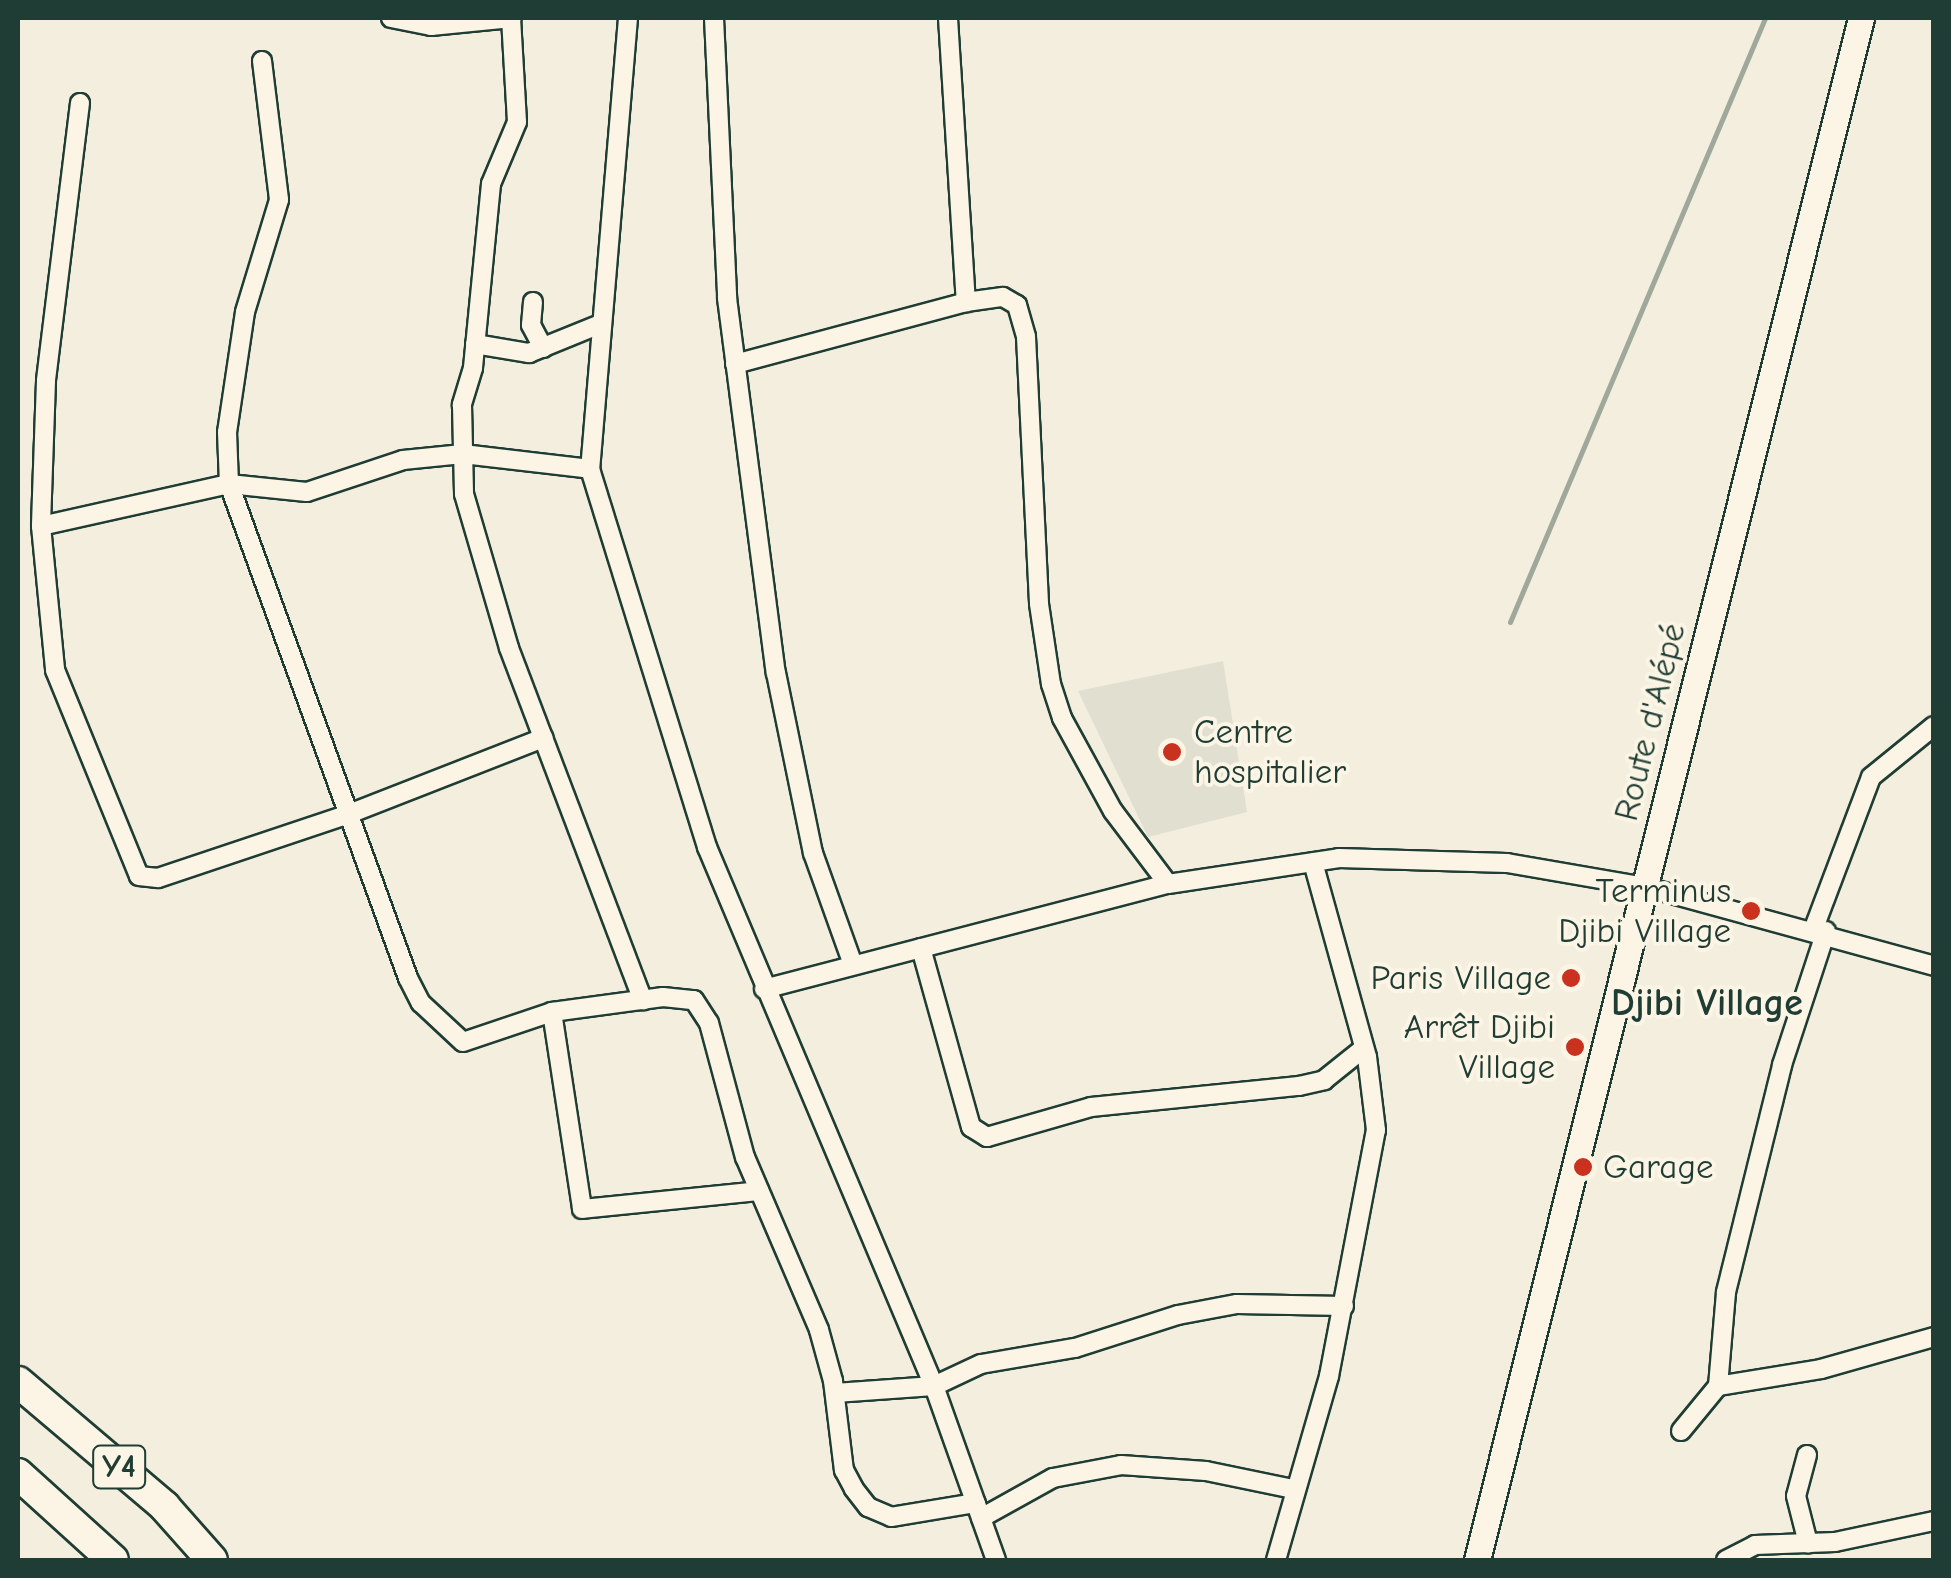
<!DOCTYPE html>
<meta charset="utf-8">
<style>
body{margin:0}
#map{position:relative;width:1951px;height:1578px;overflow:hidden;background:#f3eede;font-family:"Comic Neue",sans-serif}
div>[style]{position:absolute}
.built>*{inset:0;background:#e1dfd0}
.stream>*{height:5px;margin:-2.5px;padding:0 2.5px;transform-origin:2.5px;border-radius:2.5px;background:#a0a89b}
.roads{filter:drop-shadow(2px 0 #1f3d34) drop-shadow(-2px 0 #1f3d34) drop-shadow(0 2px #1f3d34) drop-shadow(0 -2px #1f3d34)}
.minor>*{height:18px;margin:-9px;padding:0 9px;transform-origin:9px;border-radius:9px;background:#fcf5e5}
.secondary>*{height:25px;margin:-12.5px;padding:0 12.5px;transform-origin:12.5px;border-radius:12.5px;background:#fcf5e5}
.trunk>*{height:30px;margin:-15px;padding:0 15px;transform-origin:15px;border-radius:15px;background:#fcf5e5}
.dots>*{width:28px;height:28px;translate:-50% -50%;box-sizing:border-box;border:5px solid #fcf5e5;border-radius:50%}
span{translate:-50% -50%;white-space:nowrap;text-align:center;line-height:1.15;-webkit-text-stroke:8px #fcf5e5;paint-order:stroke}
.shield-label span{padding:2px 8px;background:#fcf5e5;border:2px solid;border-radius:8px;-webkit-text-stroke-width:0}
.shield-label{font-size:32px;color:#1f3d34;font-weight:700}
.street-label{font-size:35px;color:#1f3d34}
.poi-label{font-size:35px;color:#1f3d34}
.left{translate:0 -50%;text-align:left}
.right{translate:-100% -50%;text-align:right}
.neighbourhood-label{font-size:38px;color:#1f3d34;font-weight:700}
.frame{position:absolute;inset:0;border:20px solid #1f3d34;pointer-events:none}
</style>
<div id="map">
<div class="built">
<i style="clip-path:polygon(1223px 661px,1247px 812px,1148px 837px,1078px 691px)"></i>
</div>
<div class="stream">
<i style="left:1510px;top:622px;width:656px;rotate:-67.11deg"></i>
</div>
<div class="roads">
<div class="minor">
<i style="left:391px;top:18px;width:41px;rotate:11.3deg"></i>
<i style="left:431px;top:26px;width:81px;rotate:-5.6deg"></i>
<i style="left:511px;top:18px;width:104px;rotate:86.7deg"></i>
<i style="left:517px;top:122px;width:67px;rotate:112.8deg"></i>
<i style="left:491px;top:184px;width:185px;rotate:95.6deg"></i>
<i style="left:473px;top:368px;width:39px;rotate:107deg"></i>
<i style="left:462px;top:405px;width:89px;rotate:88.7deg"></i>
<i style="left:464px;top:494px;width:160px;rotate:73.7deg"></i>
<i style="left:509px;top:648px;width:377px;rotate:69.2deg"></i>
<i style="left:628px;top:18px;width:453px;rotate:94.8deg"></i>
<i style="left:590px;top:469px;width:396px;rotate:72.8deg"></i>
<i style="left:707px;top:847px;width:585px;rotate:67.16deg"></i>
<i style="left:934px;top:1386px;width:185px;rotate:70.4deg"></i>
<i style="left:714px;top:18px;width:280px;rotate:87.3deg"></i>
<i style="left:727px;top:298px;width:378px;rotate:82.6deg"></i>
<i style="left:776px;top:673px;width:184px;rotate:78.4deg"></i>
<i style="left:813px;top:853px;width:119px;rotate:70.3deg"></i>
<i style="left:948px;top:18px;width:285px;rotate:86.4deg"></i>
<i style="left:262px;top:61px;width:140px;rotate:83deg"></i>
<i style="left:279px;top:200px;width:117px;rotate:106.9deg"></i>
<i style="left:245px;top:312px;width:121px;rotate:98.5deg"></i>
<i style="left:227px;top:432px;width:52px;rotate:87.8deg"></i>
<i style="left:229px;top:484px;width:525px;rotate:70.08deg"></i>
<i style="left:408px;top:978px;width:28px;rotate:63deg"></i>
<i style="left:421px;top:1003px;width:57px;rotate:42.9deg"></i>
<i style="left:463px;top:1042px;width:94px;rotate:-18.6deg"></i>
<i style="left:552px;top:1012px;width:112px;rotate:-7.7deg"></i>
<i style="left:663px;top:997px;width:31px;rotate:6deg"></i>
<i style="left:694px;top:1000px;width:27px;rotate:57deg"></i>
<i style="left:709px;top:1023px;width:139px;rotate:75deg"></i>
<i style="left:745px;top:1157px;width:188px;rotate:66.8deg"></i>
<i style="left:819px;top:1330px;width:53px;rotate:74.6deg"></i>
<i style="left:833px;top:1381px;width:90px;rotate:83deg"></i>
<i style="left:844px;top:1470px;width:21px;rotate:62deg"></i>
<i style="left:854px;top:1489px;width:23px;rotate:52deg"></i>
<i style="left:868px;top:1507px;width:25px;rotate:23deg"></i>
<i style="left:891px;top:1517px;width:86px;rotate:-9.4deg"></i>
<i style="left:80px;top:103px;width:280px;rotate:97deg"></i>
<i style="left:46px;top:381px;width:145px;rotate:92deg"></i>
<i style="left:41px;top:526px;width:145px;rotate:84.4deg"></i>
<i style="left:55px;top:670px;width:222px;rotate:67.8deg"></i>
<i style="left:139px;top:876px;width:19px;rotate:6deg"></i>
<i style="left:158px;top:878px;width:198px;rotate:-18.5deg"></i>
<i style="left:346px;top:815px;width:212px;rotate:-21.3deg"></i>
<i style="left:533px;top:302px;width:23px;rotate:95deg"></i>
<i style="left:531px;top:325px;width:26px;rotate:62deg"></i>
<i style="left:475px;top:344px;width:55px;rotate:9.5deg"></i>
<i style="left:529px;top:353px;width:74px;rotate:-22.1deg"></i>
<i style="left:735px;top:364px;width:239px;rotate:-15deg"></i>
<i style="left:966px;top:302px;width:37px;rotate:-8deg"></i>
<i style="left:1003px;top:297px;width:16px;rotate:30deg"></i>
<i style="left:1017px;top:305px;width:33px;rotate:74deg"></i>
<i style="left:1026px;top:337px;width:267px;rotate:87.2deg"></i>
<i style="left:1039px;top:604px;width:81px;rotate:81.5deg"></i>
<i style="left:1051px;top:684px;width:36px;rotate:72deg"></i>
<i style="left:1062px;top:718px;width:106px;rotate:61.3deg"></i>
<i style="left:1113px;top:811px;width:91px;rotate:53deg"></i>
<i style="left:41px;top:526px;width:193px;rotate:-12.6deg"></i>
<i style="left:229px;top:484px;width:78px;rotate:5.9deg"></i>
<i style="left:307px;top:492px;width:101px;rotate:-18.4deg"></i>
<i style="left:403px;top:460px;width:60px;rotate:-5.7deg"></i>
<i style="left:463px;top:454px;width:128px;rotate:6.7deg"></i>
<i style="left:1814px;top:928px;width:161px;rotate:-69.3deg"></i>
<i style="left:1871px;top:777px;width:81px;rotate:-39deg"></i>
<i style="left:921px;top:948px;width:186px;rotate:74.4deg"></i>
<i style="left:971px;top:1127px;width:19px;rotate:32deg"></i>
<i style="left:987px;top:1137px;width:108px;rotate:-16.1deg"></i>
<i style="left:1091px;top:1107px;width:209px;rotate:-5.8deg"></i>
<i style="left:1299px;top:1086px;width:26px;rotate:-13deg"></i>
<i style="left:1324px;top:1080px;width:51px;rotate:-38.7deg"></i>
<i style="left:764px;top:989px;width:417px;rotate:-14.6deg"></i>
<i style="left:1168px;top:884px;width:173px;rotate:-8.6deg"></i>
<i style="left:1339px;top:858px;width:168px;rotate:1.7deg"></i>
<i style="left:1507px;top:863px;width:141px;rotate:9.8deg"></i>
<i style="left:1646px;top:887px;width:299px;rotate:15.3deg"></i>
<i style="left:552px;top:1012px;width:199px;rotate:81.3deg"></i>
<i style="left:582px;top:1209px;width:178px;rotate:-5.8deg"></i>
<i style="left:1718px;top:1386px;width:104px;rotate:-9.4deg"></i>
<i style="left:1821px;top:1369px;width:117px;rotate:-15.8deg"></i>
<i style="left:835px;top:1393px;width:99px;rotate:-4deg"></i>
<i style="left:934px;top:1386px;width:52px;rotate:-25.1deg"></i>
<i style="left:981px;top:1364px;width:95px;rotate:-9.7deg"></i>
<i style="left:1075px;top:1348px;width:108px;rotate:-17.8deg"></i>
<i style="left:1178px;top:1315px;width:60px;rotate:-10.6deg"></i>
<i style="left:1237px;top:1304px;width:107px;rotate:1.1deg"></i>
<i style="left:1681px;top:1431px;width:58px;rotate:-50.6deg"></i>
<i style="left:1718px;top:1386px;width:94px;rotate:-85.1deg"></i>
<i style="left:1726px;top:1292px;width:234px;rotate:-76.1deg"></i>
<i style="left:1782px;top:1065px;width:141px;rotate:-71.8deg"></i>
<i style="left:1807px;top:1455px;width:42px;rotate:105deg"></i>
<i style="left:1796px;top:1496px;width:49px;rotate:75.7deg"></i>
<i style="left:981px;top:1518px;width:82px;rotate:-29.1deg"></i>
<i style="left:1053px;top:1478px;width:69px;rotate:-10.8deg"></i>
<i style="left:1121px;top:1465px;width:85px;rotate:4deg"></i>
<i style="left:1206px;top:1471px;width:89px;rotate:11.7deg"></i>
<i style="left:1276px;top:1560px;width:191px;rotate:-73.9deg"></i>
<i style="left:1329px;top:1376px;width:250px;rotate:-79.2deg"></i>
<i style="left:1376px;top:1130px;width:74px;rotate:-97deg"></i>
<i style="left:1367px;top:1057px;width:202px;rotate:-105.5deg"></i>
<i style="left:1726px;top:1560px;width:33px;rotate:-27deg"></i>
<i style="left:1755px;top:1545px;width:80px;rotate:-2.1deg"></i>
<i style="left:1835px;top:1542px;width:101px;rotate:-12deg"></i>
</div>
<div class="secondary">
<i style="left:1477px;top:1560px;width:1589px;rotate:-76.02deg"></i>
</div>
<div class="trunk">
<i style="left:18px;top:1382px;width:192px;rotate:40.3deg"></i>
<i style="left:164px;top:1506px;width:72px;rotate:48.4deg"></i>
<i style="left:18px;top:1474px;width:128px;rotate:42.2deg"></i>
</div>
</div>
<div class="dots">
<i style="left:1172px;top:752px;background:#c8321e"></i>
<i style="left:1751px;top:911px;background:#c8321e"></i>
<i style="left:1571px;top:978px;background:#c8321e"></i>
<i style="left:1575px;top:1047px;background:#c8321e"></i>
<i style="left:1583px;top:1167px;background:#c8321e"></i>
</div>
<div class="shield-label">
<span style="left:119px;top:1467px">Y4</span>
</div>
<div class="street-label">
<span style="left:1650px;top:722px;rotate:-76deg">Route d'Alépé</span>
</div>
<div class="poi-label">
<span class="left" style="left:1194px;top:752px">Centre<br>hospitalier</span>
<span class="right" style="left:1731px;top:911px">Terminus<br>Djibi Village</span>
<span class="right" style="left:1551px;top:978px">Paris Village</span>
<span class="right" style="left:1555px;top:1047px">Arrêt Djibi<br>Village</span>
<span class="left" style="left:1603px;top:1167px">Garage</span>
</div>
<div class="neighbourhood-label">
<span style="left:1707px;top:1004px">Djibi Village</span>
</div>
<div class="frame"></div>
</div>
